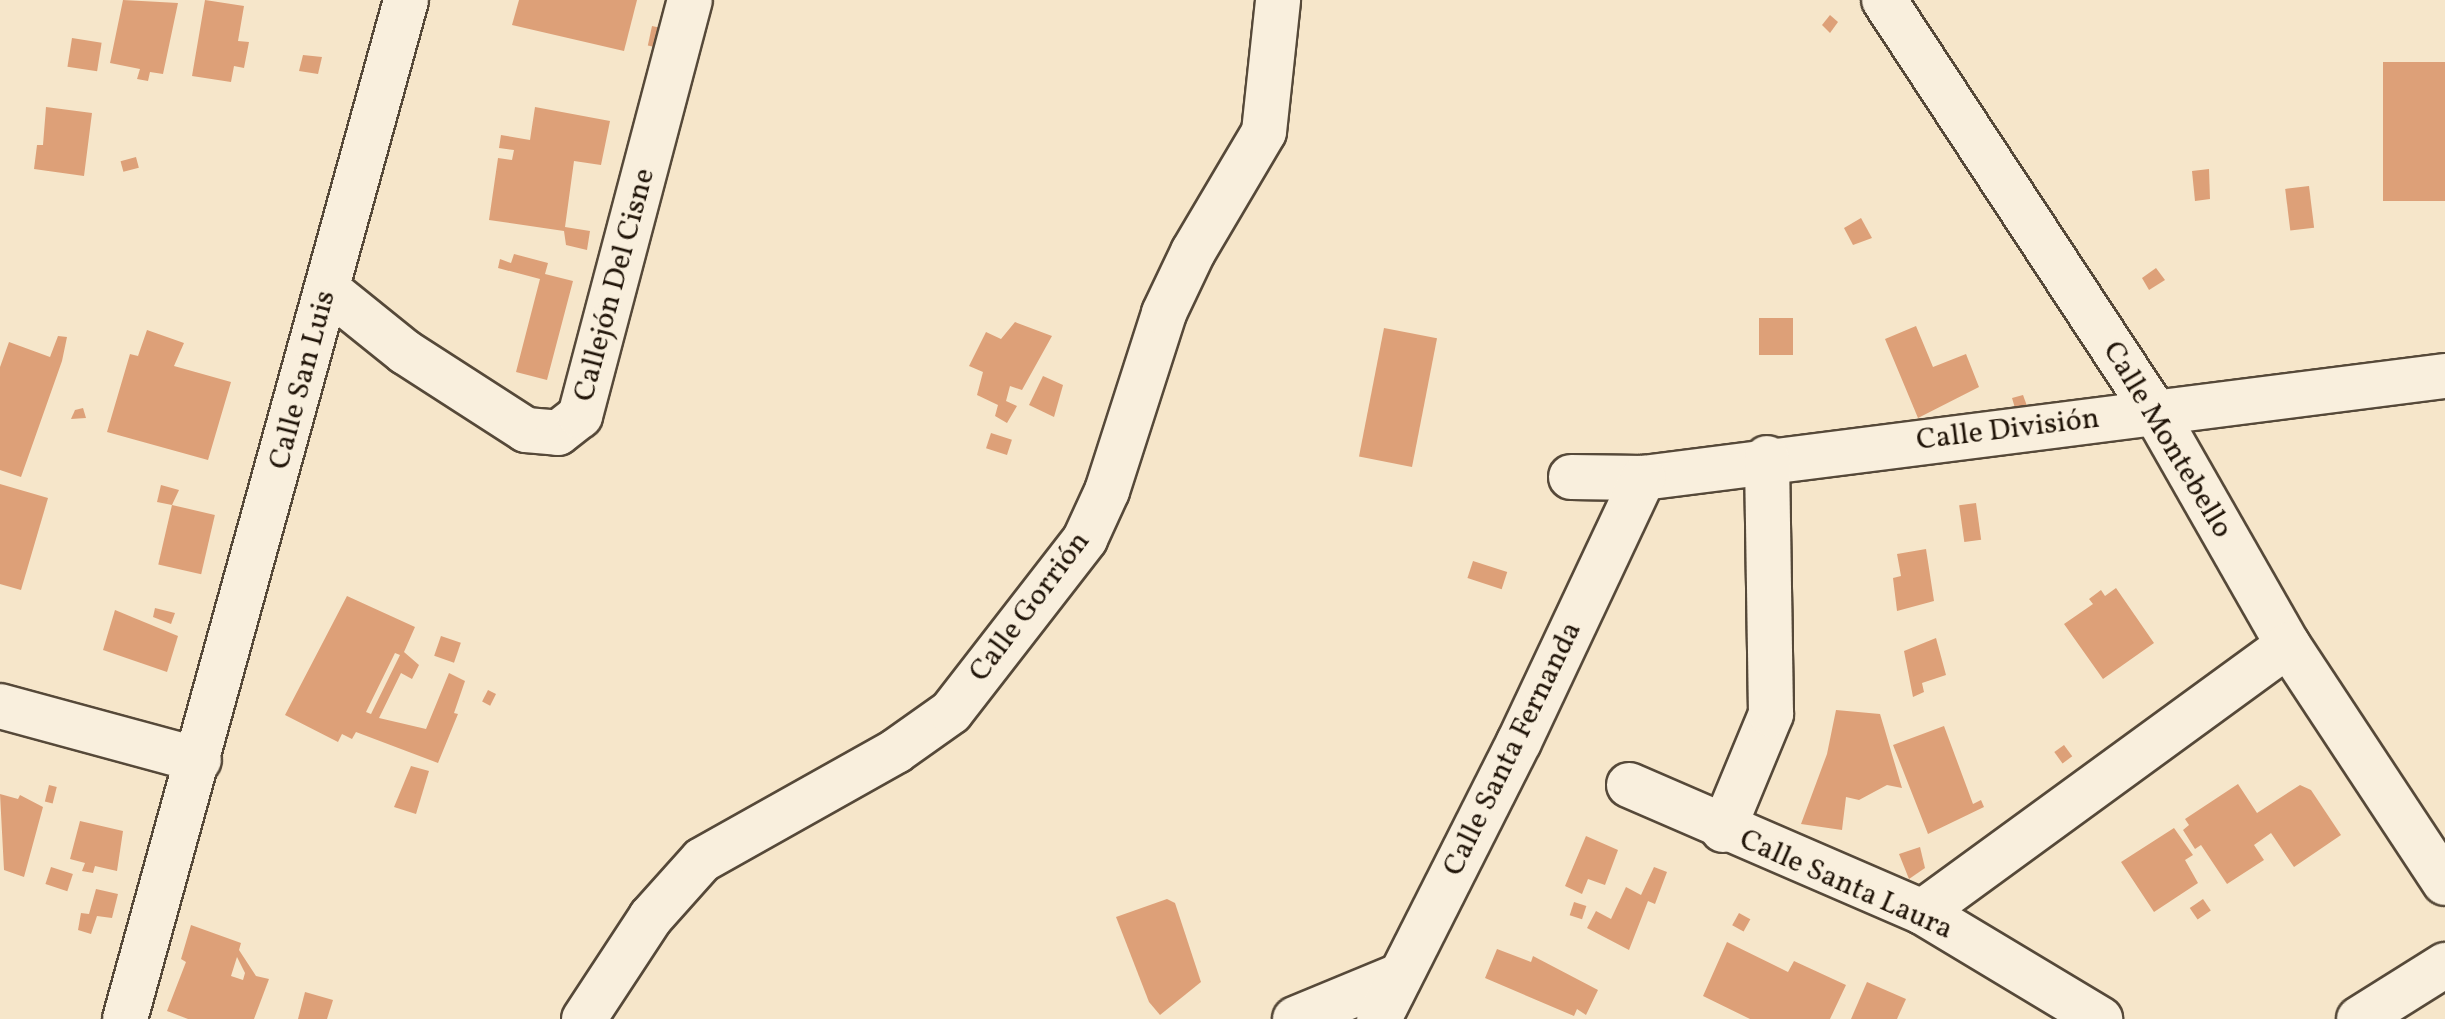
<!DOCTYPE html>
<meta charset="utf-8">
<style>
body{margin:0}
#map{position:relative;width:2445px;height:1019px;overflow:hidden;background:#f6e6ca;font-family:Vollkorn,serif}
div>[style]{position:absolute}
.building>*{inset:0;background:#dda078;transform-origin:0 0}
.roads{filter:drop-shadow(2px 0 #564939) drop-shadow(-2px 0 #564939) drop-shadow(0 2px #564939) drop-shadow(0 -2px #564939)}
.street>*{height:44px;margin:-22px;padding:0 22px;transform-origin:22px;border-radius:22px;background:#f9efdd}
span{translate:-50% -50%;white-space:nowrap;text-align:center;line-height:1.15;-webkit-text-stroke:6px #f9efdd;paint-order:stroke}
.street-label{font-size:30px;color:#211509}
</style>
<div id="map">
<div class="building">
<i style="clip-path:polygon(123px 0,178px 3px,163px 74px,150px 72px,148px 81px,137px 79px,140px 69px,110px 63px)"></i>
<i style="clip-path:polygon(205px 0,244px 6px,238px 41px,249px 42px,244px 68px,234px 66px,231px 82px,192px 76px)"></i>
<i style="clip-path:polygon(519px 0,637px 0,624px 51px,512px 25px)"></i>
<i style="clip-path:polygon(1830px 15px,1838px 22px,1830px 33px,1822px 25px)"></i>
<i style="left:652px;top:26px;width:14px;height:20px;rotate:12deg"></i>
<i style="left:72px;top:38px;width:30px;height:29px;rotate:9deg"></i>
<i style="clip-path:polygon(303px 55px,322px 57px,318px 74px,299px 71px)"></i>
<i style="left:2383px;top:62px;width:62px;height:139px"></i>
<i style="clip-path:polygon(46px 107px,92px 113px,84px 176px,34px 169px,37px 145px,43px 145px)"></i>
<i style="clip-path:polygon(535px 107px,610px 121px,601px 165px,574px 161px,565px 227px,590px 231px,587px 250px,566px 245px,564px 231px,489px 220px,498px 158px,512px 160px,514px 150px,499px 148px,501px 135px,530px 140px)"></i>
<i style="left:136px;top:157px;width:11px;height:16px;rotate:75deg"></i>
<i style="clip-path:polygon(2209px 169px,2210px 199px,2195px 201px,2192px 171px)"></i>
<i style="left:2309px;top:186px;width:42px;height:24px;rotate:83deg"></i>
<i style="clip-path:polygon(1861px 218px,1872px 238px,1853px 245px,1844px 228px)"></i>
<i style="clip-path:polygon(514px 254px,548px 263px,545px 274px,573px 281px,547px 380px,516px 372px,540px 279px,498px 268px,500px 259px,511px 263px)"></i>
<i style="clip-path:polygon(2156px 268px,2165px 280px,2149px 290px,2142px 278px)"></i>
<i style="left:1759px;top:318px;width:34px;height:37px"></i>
<i style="clip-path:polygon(1015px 322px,1052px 336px,1022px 390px,1010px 386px,1006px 401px,1017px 406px,1007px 423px,995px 416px,998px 405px,977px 395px,983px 372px,969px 366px,986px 332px,1001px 339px)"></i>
<i style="clip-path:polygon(1916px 326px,1933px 367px,1966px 354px,1979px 387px,1918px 418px,1885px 339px)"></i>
<i style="left:1384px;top:328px;width:54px;height:131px;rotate:11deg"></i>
<i style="clip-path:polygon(147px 330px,184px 343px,174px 366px,231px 382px,208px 460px,107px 432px,130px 354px,138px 356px)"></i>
<i style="clip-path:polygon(58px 336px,67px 337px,62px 361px,21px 477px,0 470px,0 367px,9px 342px,50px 357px)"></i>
<i style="clip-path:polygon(1043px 376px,1063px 385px,1054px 417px,1029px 405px)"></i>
<i style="clip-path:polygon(2023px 395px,2027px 406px,2015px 408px,2012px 398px)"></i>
<i style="clip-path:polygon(83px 408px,86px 418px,71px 419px,75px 410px)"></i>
<i style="left:991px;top:433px;width:22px;height:16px;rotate:18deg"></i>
<i style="clip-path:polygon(0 484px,48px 498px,21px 590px,0 584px)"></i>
<i style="clip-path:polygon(161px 485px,179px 490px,172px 505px,157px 502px)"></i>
<i style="left:1976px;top:503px;width:37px;height:17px;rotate:82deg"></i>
<i style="left:172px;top:505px;width:44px;height:61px;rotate:13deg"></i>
<i style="clip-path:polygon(1926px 549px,1934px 601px,1897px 611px,1893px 578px,1901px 576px,1897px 554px)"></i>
<i style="left:1473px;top:561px;width:36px;height:18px;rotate:18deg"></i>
<i style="clip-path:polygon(2116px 588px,2154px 643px,2103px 679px,2064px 624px,2093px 604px,2089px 599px,2101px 590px,2105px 596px)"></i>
<i style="clip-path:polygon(evenodd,347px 596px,415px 627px,404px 652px,419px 665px,412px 679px,401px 673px,379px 718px,426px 729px,449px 673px,465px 681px,454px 713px,458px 714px,438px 763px,356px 732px,352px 739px,342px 734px,338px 742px,285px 715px,347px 596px,395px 653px,400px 655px,371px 714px,366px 712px,395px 653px)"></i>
<i style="clip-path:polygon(155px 608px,175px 613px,171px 624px,153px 617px)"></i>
<i style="clip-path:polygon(115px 610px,178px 636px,167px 672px,103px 650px)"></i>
<i style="left:441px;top:636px;width:21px;height:21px;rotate:19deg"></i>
<i style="clip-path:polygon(1936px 638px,1946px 675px,1922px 683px,1924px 692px,1913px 697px,1904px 651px)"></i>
<i style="left:488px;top:690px;width:9px;height:13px;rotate:27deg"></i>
<i style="clip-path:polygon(1836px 710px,1880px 714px,1902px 788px,1887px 785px,1859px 800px,1846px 797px,1842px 830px,1801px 824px,1827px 754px)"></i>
<i style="clip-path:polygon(1944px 726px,1973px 804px,1981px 800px,1984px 807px,1928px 834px,1893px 745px)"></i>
<i style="left:2064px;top:745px;width:14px;height:12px;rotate:54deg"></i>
<i style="clip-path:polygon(411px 766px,429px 771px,416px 814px,394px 807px)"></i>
<i style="clip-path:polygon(2238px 784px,2257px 813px,2300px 785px,2311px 790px,2341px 835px,2294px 867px,2271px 833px,2254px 845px,2264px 860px,2227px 884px,2201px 845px,2195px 849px,2183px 830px,2189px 825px,2185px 819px)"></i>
<i style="left:49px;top:785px;width:8px;height:17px;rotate:14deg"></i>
<i style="clip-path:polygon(0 794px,18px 799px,20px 795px,43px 807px,24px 877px,4px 870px)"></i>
<i style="clip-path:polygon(80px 821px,123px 831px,117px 871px,95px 866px,93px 873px,82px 871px,85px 863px,70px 859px)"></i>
<i style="clip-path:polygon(2174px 828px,2193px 855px,2185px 860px,2198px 883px,2154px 912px,2121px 862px)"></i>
<i style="clip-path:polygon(1586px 836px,1618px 850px,1605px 885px,1588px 879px,1582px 894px,1565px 886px)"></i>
<i style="clip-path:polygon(1920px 847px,1925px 868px,1909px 879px,1899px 854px)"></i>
<i style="left:51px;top:867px;width:23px;height:18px;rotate:18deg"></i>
<i style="clip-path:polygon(1654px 867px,1667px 872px,1655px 904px,1648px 901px,1629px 950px,1587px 928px,1596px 911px,1611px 919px,1626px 887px,1641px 895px)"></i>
<i style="clip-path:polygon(96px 889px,118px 894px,112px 918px,97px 916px,91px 934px,78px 930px,81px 913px,89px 914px)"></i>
<i style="clip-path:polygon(1167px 899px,1175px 903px,1201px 982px,1160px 1015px,1149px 1002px,1116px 917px)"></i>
<i style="left:2203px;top:899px;width:14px;height:16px;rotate:56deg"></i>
<i style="left:1574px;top:902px;width:13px;height:14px;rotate:18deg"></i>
<i style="left:1739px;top:913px;width:13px;height:14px;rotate:29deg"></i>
<i style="clip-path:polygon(evenodd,191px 925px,241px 943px,239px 950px,256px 976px,269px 979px,254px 1019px,188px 1019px,167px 1011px,186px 962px,181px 959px,191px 925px,237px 957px,245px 973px,243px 980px,231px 976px,237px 957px)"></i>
<i style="clip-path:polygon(1727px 942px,1788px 972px,1794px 961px,1846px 985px,1830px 1019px,1750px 1019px,1703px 996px)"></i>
<i style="clip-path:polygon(1497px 949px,1531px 962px,1533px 956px,1598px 990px,1586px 1015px,1577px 1009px,1574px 1016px,1485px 978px)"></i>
<i style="clip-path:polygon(1867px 982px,1906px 999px,1897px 1019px,1851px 1019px)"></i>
<i style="clip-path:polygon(305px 992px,333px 1000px,327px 1019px,298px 1019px)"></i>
</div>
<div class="roads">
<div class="street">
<i style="left:1884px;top:0;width:493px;rotate:56.7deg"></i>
<i style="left:2155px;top:412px;width:268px;rotate:60.3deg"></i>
<i style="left:2288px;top:645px;width:285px;rotate:56.6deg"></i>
<i style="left:328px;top:290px;width:99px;rotate:38.8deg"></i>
<i style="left:405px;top:352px;width:144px;rotate:32.8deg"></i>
<i style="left:526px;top:430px;width:32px;rotate:5deg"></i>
<i style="left:558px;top:433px;width:28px;rotate:-38deg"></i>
<i style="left:580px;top:416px;width:430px;rotate:-75.2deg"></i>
<i style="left:1571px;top:477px;width:72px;rotate:0.8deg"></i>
<i style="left:1643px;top:478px;width:808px;rotate:-7.25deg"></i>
<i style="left:0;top:706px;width:206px;rotate:15.2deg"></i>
<i style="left:1629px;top:785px;width:319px;rotate:23.4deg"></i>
<i style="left:1922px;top:912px;width:208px;rotate:31deg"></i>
<i style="left:1723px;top:830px;width:126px;rotate:-67.5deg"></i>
<i style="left:1771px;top:714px;width:256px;rotate:-90.9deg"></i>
<i style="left:1922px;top:912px;width:453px;rotate:-36.1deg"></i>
<i style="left:125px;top:1019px;width:1057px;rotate:-74.58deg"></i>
<i style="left:584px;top:1019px;width:122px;rotate:-56.7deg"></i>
<i style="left:651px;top:917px;width:76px;rotate:-48.2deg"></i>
<i style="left:702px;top:860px;width:223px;rotate:-29.3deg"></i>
<i style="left:896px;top:751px;width:67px;rotate:-35.3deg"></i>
<i style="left:951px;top:712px;width:219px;rotate:-52.2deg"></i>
<i style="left:1085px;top:539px;width:53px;rotate:-65.4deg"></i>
<i style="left:1107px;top:491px;width:187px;rotate:-72.2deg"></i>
<i style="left:1164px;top:313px;width:68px;rotate:-64.6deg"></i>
<i style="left:1193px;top:252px;width:139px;rotate:-59.4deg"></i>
<i style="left:1264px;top:132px;width:133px;rotate:-83.9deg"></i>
<i style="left:1295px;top:1019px;width:113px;rotate:-22.5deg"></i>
<i style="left:1379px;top:1019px;width:310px;rotate:-63.2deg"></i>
<i style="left:1519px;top:742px;width:292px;rotate:-64.8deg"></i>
<i style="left:2359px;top:1019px;width:102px;rotate:-32.1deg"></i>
</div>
</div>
<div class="street-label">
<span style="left:615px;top:285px;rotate:-75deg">Callejón Del Cisne</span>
<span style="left:303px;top:380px;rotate:-75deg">Calle San Luis</span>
<span style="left:2008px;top:430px;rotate:-7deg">Calle División</span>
<span style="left:2167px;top:440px;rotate:59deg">Calle Montebello</span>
<span style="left:1030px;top:607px;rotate:-53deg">Calle Gorrión</span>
<span style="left:1513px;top:749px;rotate:-64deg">Calle Santa Fernanda</span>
<span style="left:1846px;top:885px;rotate:24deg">Calle Santa Laura</span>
</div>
</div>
